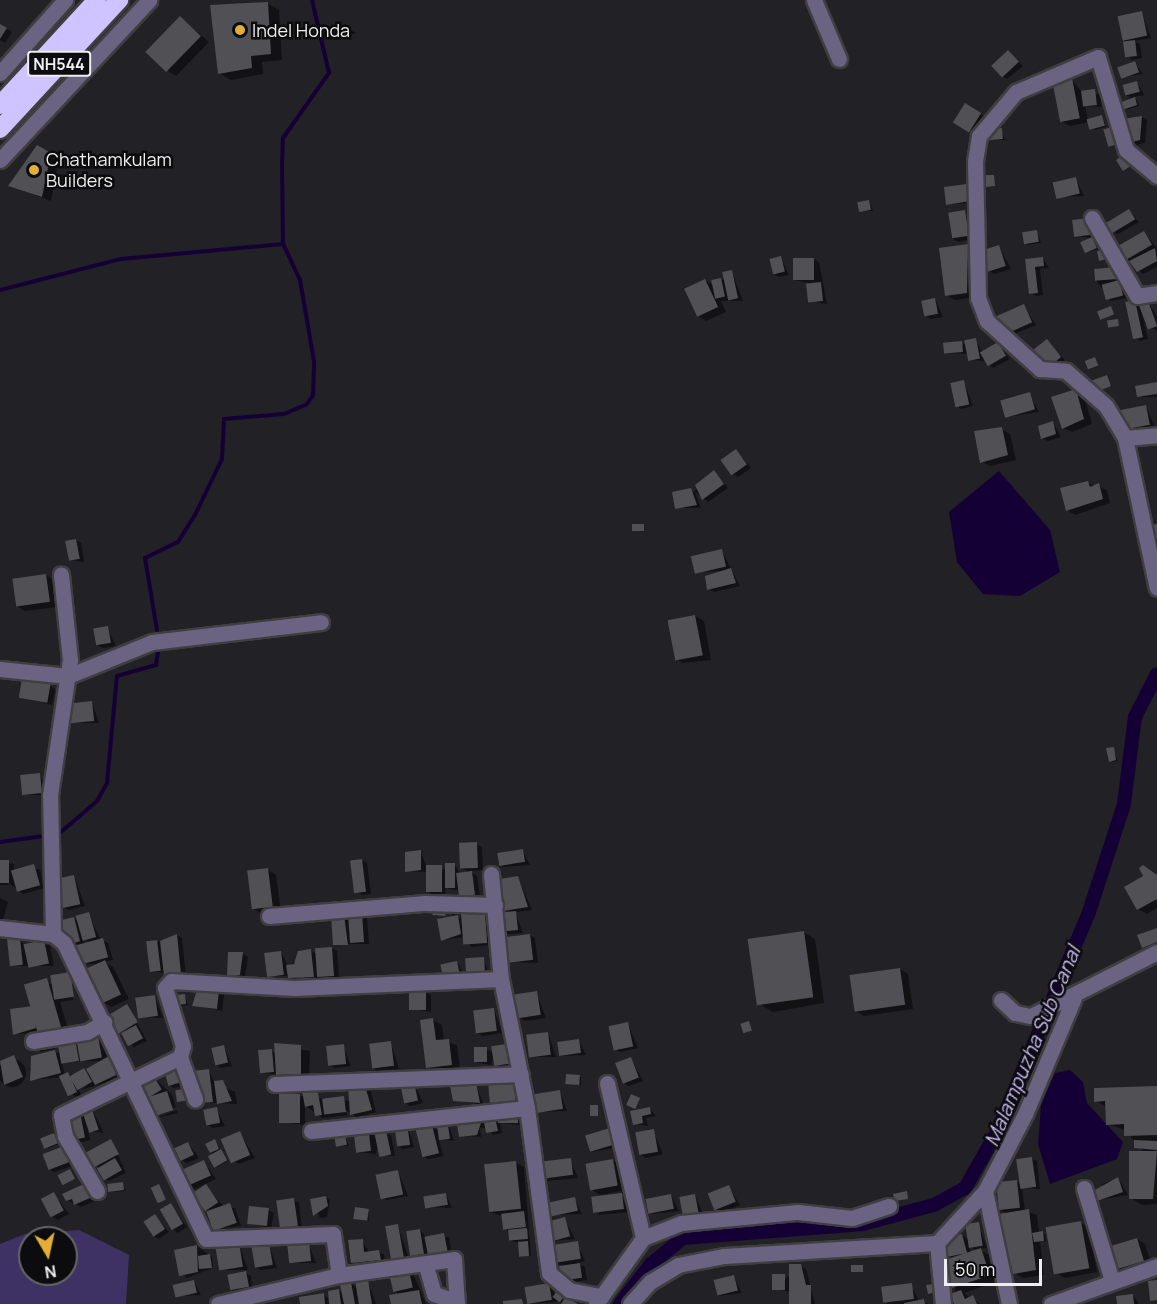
<!DOCTYPE html>
<style>
body{margin:0}
#map{position:relative;width:1157px;height:1304px;overflow:hidden;background:#222125;font-family:Manrope,sans-serif}
div>[style]{position:absolute}
.green>*{inset:0;background:#3e3163}
.water>*{inset:0;background:#150036}
.shadow>*{inset:0;background:#0007;transform-origin:0 0}
.round{border-radius:50%}
.stream>*{height:4px;margin:-2px;padding:0 2px;transform-origin:2px;border-radius:2px;background:#150036}
.canal>*{height:14px;margin:-7px;padding:0 7px;transform-origin:7px;border-radius:7px;background:#150036}
.building>*{inset:0;background:#515055;transform-origin:0 0}
.roads{filter:drop-shadow(2px 0 #3f3e41) drop-shadow(-2px 0 #3f3e41) drop-shadow(0 2px #3f3e41) drop-shadow(0 -2px #3f3e41)}
.minor>*{height:15px;margin:-7.5px;padding:0 7.5px;transform-origin:7.5px;border-radius:7.5px;background:#6a6482}
.highway>*{height:18px;margin:-9px;padding:0 9px;transform-origin:9px;border-radius:9px;background:#cfc4ff}
.dots>*{width:16px;height:16px;translate:-50% -50%;box-sizing:border-box;border:3px solid #0c0b0d;border-radius:50%}
span{translate:-50% -50%;white-space:nowrap;text-align:center;line-height:1.15;-webkit-text-stroke:5px #0c0b0d;paint-order:stroke}
.shield-label span{padding:2px 4px;background:#0c0b0d;border:2px solid;border-radius:4px;-webkit-text-stroke-width:0}
.shield-label{font-size:16px;color:#eeeef0;font-weight:700}
.poi-label{font-size:18px;color:#eeeef0}
.left{translate:0 -50%;text-align:left}
.water-label{font-size:20px;color:#c4b9f2;font-style:italic}
.north{position:absolute;left:18px;top:1226px;width:60px;height:60px;box-sizing:border-box;background:#0c0b0d;border:2px solid #666668;border-radius:50%;rotate:171deg;font-size:16px;font-weight:700;line-height:24px;text-align:center;color:#eeeef0}
.north::after{content:'';display:block;margin:auto;width:21px;height:27px;background:#e3ae35;clip-path:polygon(50% 0,100% 100%,50% 72%,0 100%)}
.scale{position:absolute;left:944px;top:1259px;width:98px;height:27px;box-sizing:border-box;border:3px solid #eeeef0;border-top:0;padding-left:8px;font-size:18px;line-height:21px;white-space:nowrap;color:#eeeef0;-webkit-text-stroke:4px #0c0b0d;paint-order:stroke}
</style>
<div id="map">
<div class="green">
<i style="clip-path:polygon(evenodd,79px 1230px,129px 1255px,126px 1304px,0 1304px,0 1244px,25px 1234px,79px 1230px,30px 1238px,66px 1238px,66px 1274px,30px 1274px,30px 1238px)"></i>
</div>
<div class="water">
<i style="clip-path:polygon(999px 471px,1050px 530px,1060px 572px,1020px 596px,983px 594px,957px 562px,949px 512px)"></i>
<i style="clip-path:polygon(1070px 1070px,1083px 1082px,1087px 1103px,1123px 1142px,1117px 1159px,1050px 1184px,1038px 1144px,1041px 1105px,1055px 1073px)"></i>
</div>
<div class="shadow">
<i style="clip-path:polygon(267px 3px,279px 10px,282px 60px,262px 62px,263px 74px,231px 80px,219px 73px,211px 7px)"></i>
<i style="clip-path:polygon(1142px 13px,1151px 38px,1134px 41px,1140px 44px,1142px 58px,1131px 60px,1123px 39px)"></i>
<i style="clip-path:polygon(180px 18px,209px 42px,176px 76px,168px 71px)"></i>
<i style="clip-path:polygon(0 25px,12px 32px,5px 43px,0 40px)"></i>
<i style="clip-path:polygon(1008px 51px,1023px 66px,1007px 79px,1002px 76px)"></i>
<i style="clip-path:polygon(1135px 63px,1143px 74px,1121px 77px)"></i>
<i style="clip-path:polygon(1072px 80px,1082px 92px,1105px 95px,1109px 102px,1101px 102px,1102px 107px,1085px 106px,1088px 120px,1102px 116px,1106px 127px,1094px 130px,1090px 122px,1070px 126px,1061px 121px)"></i>
<i style="clip-path:polygon(1137px 82px,1144px 95px,1132px 97px,1137px 100px,1139px 106px,1125px 110px,1133px 99px,1126px 95px)"></i>
<i style="left:966px;top:105px;width:22px;height:20px;rotate:32deg"></i>
<i style="clip-path:polygon(1142px 117px,1147px 120px,1145px 143px,1135px 145px,1129px 142px)"></i>
<i style="clip-path:polygon(1001px 130px,1005px 140px,990px 140px)"></i>
<i style="clip-path:polygon(38px 147px,59px 159px,51px 201px,10px 186px)"></i>
<i style="clip-path:polygon(1076px 179px,1084px 196px,1058px 197px)"></i>
<i style="clip-path:polygon(973px 194px,974px 203px,948px 204px)"></i>
<i style="clip-path:polygon(869px 201px,873px 211px,861px 211px)"></i>
<i style="clip-path:polygon(1129px 211px,1139px 222px,1118px 234px,1112px 231px)"></i>
<i style="clip-path:polygon(965px 212px,973px 238px,959px 242px,953px 239px)"></i>
<i style="clip-path:polygon(1089px 220px,1099px 252px,1106px 261px,1101px 260px,1098px 249px,1086px 253px,1082px 243px,1092px 238px,1075px 236px)"></i>
<i style="clip-path:polygon(1037px 232px,1041px 243px,1026px 245px)"></i>
<i style="clip-path:polygon(1144px 233px,1157px 248px,1157px 267px,1143px 274px,1127px 259px)"></i>
<i style="clip-path:polygon(968px 246px,976px 251px,975px 297px,955px 300px,946px 295px)"></i>
<i style="clip-path:polygon(999px 247px,1011px 269px,994px 274px,989px 271px)"></i>
<i style="clip-path:polygon(781px 258px,789px 275px,779px 277px,773px 274px)"></i>
<i style="clip-path:polygon(1043px 258px,1049px 268px,1040px 269px,1043px 295px,1036px 296px,1031px 293px,1026px 261px)"></i>
<i style="clip-path:polygon(814px 259px,819px 262px,827px 304px,809px 301px,808px 283px,795px 280px)"></i>
<i style="clip-path:polygon(1116px 268px,1127px 298px,1111px 301px,1096px 280px)"></i>
<i style="clip-path:polygon(732px 272px,743px 301px,721px 301px,726px 312px,706px 321px,698px 316px,705px 280px,714px 286px)"></i>
<i style="clip-path:polygon(935px 299px,943px 317px,931px 319px,926px 316px)"></i>
<i style="clip-path:polygon(1147px 299px,1157px 317px,1157px 331px,1144px 323px,1148px 339px,1140px 341px,1135px 338px,1135px 302px,1140px 305px)"></i>
<i style="clip-path:polygon(1024px 306px,1036px 325px,1009px 336px,1003px 333px)"></i>
<i style="clip-path:polygon(1110px 308px,1115px 315px,1101px 318px)"></i>
<i style="clip-path:polygon(975px 339px,982px 352px,998px 344px,1010px 359px,993px 368px,985px 361px,969px 360px,968px 354px,945px 353px)"></i>
<i style="clip-path:polygon(1047px 341px,1065px 360px,1052px 371px)"></i>
<i style="clip-path:polygon(1107px 377px,1112px 387px,1096px 390px)"></i>
<i style="clip-path:polygon(964px 382px,973px 406px,961px 409px,955px 405px)"></i>
<i style="clip-path:polygon(1157px 384px,1157px 397px,1138px 397px)"></i>
<i style="clip-path:polygon(1076px 391px,1084px 396px,1092px 424px,1072px 432px,1063px 428px)"></i>
<i style="clip-path:polygon(1029px 394px,1039px 412px,1006px 417px)"></i>
<i style="clip-path:polygon(1146px 406px,1155px 428px,1124px 430px)"></i>
<i style="clip-path:polygon(1053px 423px,1061px 437px,1048px 441px,1042px 438px)"></i>
<i style="clip-path:polygon(1001px 429px,1010px 434px,1016px 460px,990px 466px,982px 462px)"></i>
<i style="clip-path:polygon(736px 450px,751px 468px,738px 477px,733px 474px)"></i>
<i style="clip-path:polygon(714px 472px,728px 488px,708px 502px,695px 492px,701px 508px,677px 508px)"></i>
<i style="clip-path:polygon(1088px 483px,1107px 490px,1110px 503px,1075px 515px,1067px 510px)"></i>
<i style="clip-path:polygon(76px 540px,81px 543px,84px 562px,70px 560px)"></i>
<i style="clip-path:polygon(722px 551px,740px 586px,714px 592px,709px 589px,723px 571px,696px 572px)"></i>
<i style="clip-path:polygon(46px 575px,54px 580px,57px 607px,25px 611px,17px 606px)"></i>
<i style="clip-path:polygon(695px 616px,704px 621px,711px 660px,683px 663px,674px 658px)"></i>
<i style="clip-path:polygon(107px 628px,116px 646px,103px 648px,97px 645px)"></i>
<i style="clip-path:polygon(50px 686px,55px 689px,52px 705px,20px 697px)"></i>
<i style="clip-path:polygon(92px 703px,99px 723px,68px 723px)"></i>
<i style="clip-path:polygon(1113px 749px,1118px 761px,1112px 762px,1110px 761px)"></i>
<i style="clip-path:polygon(40px 775px,47px 796px,24px 794px)"></i>
<i style="clip-path:polygon(476px 844px,482px 847px,483px 870px,469px 871px,477px 876px,480px 897px,466px 899px,460px 891px,446px 888px,445px 894px,432px 894px,427px 891px,428px 872px,407px 871px,407px 853px,421px 852px,426px 866px,446px 870px,446px 864px,455px 865px,460px 874px,470px 873px,462px 868px)"></i>
<i style="clip-path:polygon(523px 851px,530px 865px,501px 867px)"></i>
<i style="clip-path:polygon(361px 860px,367px 863px,371px 894px,362px 895px,357px 892px)"></i>
<i style="clip-path:polygon(0 861px,14px 864px,14px 871px,40px 869px,44px 888px,23px 894px,3px 878px,9px 885px,0 885px)"></i>
<i style="clip-path:polygon(268px 870px,276px 875px,281px 912px,262px 914px,254px 909px)"></i>
<i style="clip-path:polygon(1154px 872px,1157px 908px,1147px 914px,1138px 909px)"></i>
<i style="clip-path:polygon(74px 876px,85px 906px,69px 910px,63px 907px)"></i>
<i style="clip-path:polygon(518px 878px,532px 910px,515px 912px,523px 933px,509px 934px,504px 931px,511px 913px,506px 910px)"></i>
<i style="clip-path:polygon(0 898px,8px 902px,3px 920px,0 919px)"></i>
<i style="clip-path:polygon(434px 908px,460px 911px,454px 914px,463px 920px,490px 917px,492px 945px,471px 947px,465px 937px,442px 940px,456px 917px,448px 912px,436px 916px)"></i>
<i style="clip-path:polygon(evenodd,88px 914px,101px 940px,108px 943px,113px 960px,105px 962px,113px 967px,129px 999px,111px 1007px,103px 1002px,87px 971px,96px 964px,82px 964px,77px 946px,68px 944px,73px 919px,80px 922px,88px 914px,84px 939px,91px 943px,85px 945px,84px 939px)"></i>
<i style="clip-path:polygon(361px 914px,367px 917px,369px 944px,334px 944px,344px 916px)"></i>
<i style="clip-path:polygon(1157px 930px,1157px 946px,1143px 947px)"></i>
<i style="clip-path:polygon(803px 932px,815px 939px,824px 1003px,773px 1012px,761px 1005px)"></i>
<i style="clip-path:polygon(177px 935px,182px 938px,186px 976px,150px 971px,157px 942px)"></i>
<i style="clip-path:polygon(530px 935px,535px 938px,538px 963px,510px 962px)"></i>
<i style="clip-path:polygon(20px 940px,25px 945px,50px 945px,54px 966px,12px 966px)"></i>
<i style="clip-path:polygon(332px 948px,337px 951px,339px 979px,266px 975px,281px 952px,288px 966px,311px 951px,317px 954px)"></i>
<i style="clip-path:polygon(243px 954px,248px 957px,245px 977px,234px 978px,228px 975px)"></i>
<i style="clip-path:polygon(483px 958px,490px 976px,474px 978px)"></i>
<i style="clip-path:polygon(457px 962px,465px 977px,444px 977px)"></i>
<i style="clip-path:polygon(900px 969px,908px 974px,913px 1009px,864px 1016px,856px 1011px)"></i>
<i style="clip-path:polygon(70px 974px,75px 977px,79px 999px,69px 975px,73px 1000px,60px 1002px,69px 1032px,15px 1034px,36px 1005px,26px 984px,53px 984px)"></i>
<i style="clip-path:polygon(198px 992px,224px 995px,222px 1011px,194px 1005px)"></i>
<i style="clip-path:polygon(425px 992px,431px 995px,431px 1012px,410px 1009px)"></i>
<i style="clip-path:polygon(536px 992px,546px 1018px,525px 1021px,520px 1018px)"></i>
<i style="clip-path:polygon(185px 996px,188px 1005px,181px 1006px,178px 1004px)"></i>
<i style="clip-path:polygon(155px 997px,163px 1018px,139px 1017px)"></i>
<i style="clip-path:polygon(127px 1006px,147px 1041px,134px 1047px,107px 1017px)"></i>
<i style="clip-path:polygon(494px 1009px,502px 1033px,483px 1036px,477px 1033px)"></i>
<i style="clip-path:polygon(433px 1020px,442px 1025px,444px 1041px,457px 1045px,460px 1069px,436px 1072px,428px 1067px)"></i>
<i style="clip-path:polygon(628px 1024px,638px 1048px,620px 1052px,614px 1048px)"></i>
<i style="clip-path:polygon(evenodd,97px 1032px,120px 1078px,81px 1090px,97px 1077px,78px 1088px,81px 1095px,75px 1097px,62px 1077px,32px 1080px,29px 1068px,97px 1032px,83px 1061px,102px 1061px,90px 1073px,65px 1075px,62px 1063px,83px 1061px)"></i>
<i style="clip-path:polygon(548px 1033px,556px 1057px,531px 1057px)"></i>
<i style="clip-path:polygon(579px 1041px,586px 1055px,560px 1056px)"></i>
<i style="clip-path:polygon(391px 1043px,399px 1069px,378px 1071px,373px 1068px)"></i>
<i style="left:54px;top:1044px;width:5px;height:15px;rotate:79deg"></i>
<i style="clip-path:polygon(275px 1045px,310px 1051px,309px 1078px,262px 1073px,272px 1051px,276px 1054px)"></i>
<i style="clip-path:polygon(506px 1045px,514px 1066px,495px 1065px,494px 1054px,491px 1065px,475px 1062px,486px 1049px,493px 1053px)"></i>
<i style="clip-path:polygon(224px 1046px,232px 1066px,221px 1068px,216px 1065px)"></i>
<i style="clip-path:polygon(343px 1046px,351px 1066px,335px 1068px,330px 1065px)"></i>
<i style="clip-path:polygon(631px 1059px,643px 1081px,629px 1086px,624px 1083px)"></i>
<i class="round" style="left:-2px;top:1059px;width:28px;height:28px"></i>
<i style="clip-path:polygon(176px 1066px,185px 1085px,174px 1088px,169px 1085px)"></i>
<i style="clip-path:polygon(209px 1071px,215px 1083px,235px 1092px,237px 1104px,201px 1102px)"></i>
<i style="clip-path:polygon(153px 1076px,172px 1095px,176px 1107px,155px 1115px,143px 1097px)"></i>
<i style="clip-path:polygon(581px 1077px,581px 1085px,567px 1083px,579px 1076px)"></i>
<i style="clip-path:polygon(414px 1083px,423px 1103px,410px 1106px,405px 1103px)"></i>
<i style="clip-path:polygon(475px 1083px,484px 1105px,455px 1100px)"></i>
<i style="clip-path:polygon(513px 1083px,521px 1105px,497px 1108px)"></i>
<i style="clip-path:polygon(350px 1087px,370px 1087px,376px 1112px,357px 1117px,341px 1107px,348px 1115px,322px 1118px,305px 1105px,305px 1125px,281px 1122px,299px 1096px,350px 1101px)"></i>
<i style="clip-path:polygon(1157px 1088px,1157px 1204px,1142px 1205px,1131px 1198px,1144px 1152px,1125px 1130px,1108px 1124px,1107px 1107px,1096px 1101px)"></i>
<i style="clip-path:polygon(560px 1091px,567px 1111px,536px 1112px)"></i>
<i style="clip-path:polygon(91px 1107px,104px 1133px,88px 1131px,90px 1140px,78px 1143px,73px 1139px,80px 1114px,86px 1117px)"></i>
<i style="clip-path:polygon(216px 1108px,225px 1126px,213px 1128px,208px 1125px)"></i>
<i style="clip-path:polygon(650px 1109px,656px 1116px,646px 1118px,648px 1126px,634px 1124px,632px 1112px)"></i>
<i style="clip-path:polygon(177px 1110px,178px 1113px,156px 1118px)"></i>
<i style="clip-path:polygon(517px 1114px,523px 1125px,500px 1123px,502px 1133px,493px 1135px,487px 1128px,480px 1128px,481px 1137px,460px 1136px,458px 1119px)"></i>
<i style="clip-path:polygon(447px 1119px,454px 1141px,439px 1139px,443px 1156px,428px 1159px,423px 1156px,432px 1127px,439px 1131px)"></i>
<i style="clip-path:polygon(407px 1125px,414px 1147px,403px 1149px,398px 1146px)"></i>
<i style="clip-path:polygon(355px 1129px,391px 1135px,395px 1156px,380px 1155px,378px 1144px,376px 1154px,358px 1152px)"></i>
<i style="clip-path:polygon(609px 1130px,620px 1147px,591px 1152px)"></i>
<i style="clip-path:polygon(653px 1131px,663px 1154px,646px 1158px,641px 1155px)"></i>
<i style="clip-path:polygon(240px 1133px,255px 1158px,239px 1164px,234px 1161px)"></i>
<i style="clip-path:polygon(54px 1134px,59px 1144px,48px 1148px,45px 1147px)"></i>
<i style="clip-path:polygon(345px 1136px,349px 1146px,337px 1146px)"></i>
<i style="clip-path:polygon(111px 1140px,126px 1173px,108px 1181px,88px 1151px)"></i>
<i style="clip-path:polygon(215px 1141px,228px 1161px,217px 1167px,211px 1152px)"></i>
<i style="clip-path:polygon(188px 1143px,199px 1158px,187px 1163px,182px 1160px)"></i>
<i style="clip-path:polygon(64px 1148px,75px 1165px,54px 1172px,49px 1169px)"></i>
<i style="clip-path:polygon(1031px 1158px,1037px 1161px,1040px 1189px,1022px 1188px,1025px 1211px,1037px 1215px,1039px 1233px,1045px 1234px,1046px 1241px,1040px 1242px,1044px 1275px,1023px 1278px,1015px 1273px,1008px 1214px,1001px 1210px,1016px 1181px,1021px 1184px)"></i>
<i style="clip-path:polygon(570px 1160px,578px 1178px,546px 1181px)"></i>
<i style="clip-path:polygon(613px 1160px,621px 1165px,626px 1190px,600px 1195px,592px 1190px)"></i>
<i style="clip-path:polygon(204px 1162px,216px 1179px,192px 1190px,187px 1187px)"></i>
<i style="clip-path:polygon(515px 1162px,524px 1167px,531px 1256px,520px 1255px,519px 1243px,510px 1240px,503px 1216px,489px 1212px)"></i>
<i style="clip-path:polygon(398px 1171px,408px 1196px,387px 1200px,381px 1197px)"></i>
<i style="clip-path:polygon(1118px 1178px,1128px 1195px,1098px 1200px,1102px 1184px)"></i>
<i style="clip-path:polygon(122px 1184px,126px 1191px,110px 1192px)"></i>
<i style="clip-path:polygon(206px 1186px,224px 1207px,235px 1208px,241px 1226px,216px 1229px,206px 1209px)"></i>
<i style="clip-path:polygon(729px 1187px,740px 1205px,721px 1213px,716px 1210px)"></i>
<i style="clip-path:polygon(91px 1188px,97px 1200px,81px 1207px,67px 1200px)"></i>
<i style="clip-path:polygon(54px 1194px,69px 1214px,58px 1220px,52px 1217px)"></i>
<i style="clip-path:polygon(446px 1194px,452px 1208px,425px 1207px)"></i>
<i style="clip-path:polygon(621px 1194px,629px 1212px,597px 1215px)"></i>
<i style="clip-path:polygon(671px 1195px,679px 1211px,652px 1214px)"></i>
<i style="clip-path:polygon(695px 1195px,704px 1216px,690px 1219px)"></i>
<i style="clip-path:polygon(325px 1197px,330px 1200px,327px 1217px,320px 1218px,312px 1200px)"></i>
<i style="clip-path:polygon(574px 1198px,582px 1214px,551px 1215px)"></i>
<i style="clip-path:polygon(294px 1200px,299px 1203px,302px 1229px,286px 1231px,281px 1228px)"></i>
<i style="clip-path:polygon(171px 1205px,187px 1227px,178px 1233px,173px 1229px)"></i>
<i style="clip-path:polygon(268px 1210px,274px 1213px,271px 1228px,248px 1223px)"></i>
<i style="clip-path:polygon(368px 1210px,369px 1221px,355px 1219px)"></i>
<i style="clip-path:polygon(155px 1216px,169px 1232px,159px 1239px,154px 1236px)"></i>
<i style="clip-path:polygon(564px 1218px,575px 1239px,550px 1241px,549px 1230px,553px 1232px)"></i>
<i style="clip-path:polygon(evenodd,978px 1223px,987px 1248px,979px 1249px,989px 1255px,998px 1281px,964px 1293px,980px 1304px,956px 1304px,954px 1259px,948px 1256px,962px 1235px,969px 1240px,978px 1223px,969px 1246px,978px 1251px,971px 1254px,969px 1246px)"></i>
<i style="clip-path:polygon(1081px 1223px,1089px 1228px,1097px 1272px,1065px 1278px,1056px 1273px)"></i>
<i style="clip-path:polygon(398px 1226px,409px 1259px,398px 1261px,392px 1258px)"></i>
<i style="clip-path:polygon(420px 1230px,426px 1237px,449px 1237px,452px 1256px,411px 1255px)"></i>
<i style="clip-path:polygon(1137px 1239px,1145px 1244px,1152px 1266px,1125px 1274px,1116px 1269px)"></i>
<i style="clip-path:polygon(362px 1240px,369px 1252px,384px 1254px,385px 1262px,352px 1262px)"></i>
<i style="clip-path:polygon(308px 1243px,316px 1263px,290px 1263px)"></i>
<i style="clip-path:polygon(577px 1243px,585px 1261px,577px 1263px,585px 1267px,587px 1280px,569px 1283px,561px 1265px,552px 1263px)"></i>
<i style="clip-path:polygon(239px 1244px,248px 1270px,220px 1270px)"></i>
<i style="clip-path:polygon(269px 1245px,277px 1268px,261px 1270px,256px 1267px)"></i>
<i style="clip-path:polygon(197px 1246px,212px 1257px,213px 1268px,186px 1278px,175px 1251px)"></i>
<i style="clip-path:polygon(800px 1266px,806px 1269px,815px 1304px,792px 1304px,791px 1292px,774px 1289px)"></i>
<i style="clip-path:polygon(242px 1271px,251px 1276px,253px 1290px,236px 1293px,231px 1290px)"></i>
<i style="clip-path:polygon(409px 1273px,414px 1276px,426px 1304px,392px 1304px,401px 1295px,394px 1291px)"></i>
<i style="clip-path:polygon(734px 1277px,742px 1293px,718px 1296px)"></i>
<i style="clip-path:polygon(194px 1281px,201px 1295px,176px 1296px)"></i>
<i style="clip-path:polygon(368px 1281px,376px 1304px,302px 1304px,324px 1295px,330px 1299px,351px 1284px,357px 1288px)"></i>
<i style="clip-path:polygon(549px 1284px,556px 1296px,567px 1295px,575px 1304px,563px 1304px,556px 1297px,557px 1302px,529px 1304px,526px 1288px)"></i>
<i style="clip-path:polygon(911px 1285px,919px 1301px,929px 1304px,887px 1304px,884px 1290px)"></i>
<i style="clip-path:polygon(1133px 1295px,1139px 1304px,1119px 1304px)"></i>
</div>
<div class="stream">
<i style="left:0;top:290px;width:125px;rotate:-14.4deg"></i>
<i style="left:121px;top:259px;width:163px;rotate:-5.3deg"></i>
<i style="left:157px;top:630px;width:73px;rotate:-99.5deg"></i>
<i style="left:145px;top:558px;width:37px;rotate:-26deg"></i>
<i style="left:178px;top:542px;width:32px;rotate:-58deg"></i>
<i style="left:195px;top:515px;width:62px;rotate:-64.3deg"></i>
<i style="left:222px;top:459px;width:40px;rotate:-87.1deg"></i>
<i style="left:224px;top:419px;width:60px;rotate:-4.8deg"></i>
<i style="left:284px;top:414px;width:25px;rotate:-23deg"></i>
<i style="left:307px;top:404px;width:11px;rotate:-56deg"></i>
<i style="left:313px;top:395px;width:34px;rotate:-88deg"></i>
<i style="left:314px;top:361px;width:82px;rotate:-99.8deg"></i>
<i style="left:300px;top:280px;width:40px;rotate:-115deg"></i>
<i style="left:283px;top:244px;width:79px;rotate:-90.7deg"></i>
<i style="left:282px;top:165px;width:27px;rotate:-88deg"></i>
<i style="left:283px;top:138px;width:80px;rotate:-54.7deg"></i>
<i style="left:329px;top:73px;width:75px;rotate:-103.1deg"></i>
<i style="left:61px;top:832px;width:48px;rotate:-40.7deg"></i>
<i style="left:97px;top:801px;width:21px;rotate:-61deg"></i>
<i style="left:107px;top:783px;width:107px;rotate:-84.7deg"></i>
<i style="left:117px;top:676px;width:41px;rotate:-15.8deg"></i>
<i style="left:156px;top:665px;width:19px;rotate:-81deg"></i>
<i style="left:0;top:842px;width:44px;rotate:-7.8deg"></i>
</div>
<div class="canal">
<i style="left:620px;top:1304px;width:51px;rotate:-52.2deg"></i>
<i style="left:651px;top:1264px;width:41px;rotate:-39.1deg"></i>
<i style="left:683px;top:1238px;width:181px;rotate:-4.4deg"></i>
<i style="left:863px;top:1224px;width:73px;rotate:-15deg"></i>
<i style="left:934px;top:1205px;width:35px;rotate:-29deg"></i>
<i style="left:965px;top:1188px;width:64px;rotate:-60.3deg"></i>
<i style="left:997px;top:1132px;width:238px;rotate:-67.3deg"></i>
<i style="left:1089px;top:912px;width:114px;rotate:-72deg"></i>
<i style="left:1124px;top:804px;width:88px;rotate:-82.8deg"></i>
<i style="left:1135px;top:717px;width:48px;rotate:-62.9deg"></i>
</div>
<div class="building">
<i style="clip-path:polygon(268px 2px,271px 54px,251px 56px,252px 68px,218px 74px,210px 5px)"></i>
<i style="left:1142px;top:11px;width:25px;height:25px;rotate:78deg"></i>
<i style="left:180px;top:16px;width:29px;height:50px;rotate:44deg"></i>
<i style="clip-path:polygon(0 24px,7px 28px,0 39px)"></i>
<i style="left:1135px;top:40px;width:16px;height:12px;rotate:83deg"></i>
<i style="left:1008px;top:50px;width:16px;height:23px;rotate:47deg"></i>
<i style="left:1135px;top:61px;width:12px;height:19px;rotate:70deg"></i>
<i style="left:1072px;top:78px;width:41px;height:20px;rotate:79deg"></i>
<i style="left:1137px;top:81px;width:11px;height:15px;rotate:75deg"></i>
<i style="left:1095px;top:89px;width:16px;height:14px;rotate:83deg"></i>
<i style="clip-path:polygon(1135px 97px,1137px 105px,1122px 110px,1119px 103px)"></i>
<i style="left:965px;top:103px;width:19px;height:23px;rotate:32deg"></i>
<i style="left:1102px;top:115px;width:11px;height:16px;rotate:75deg"></i>
<i style="clip-path:polygon(1142px 116px,1140px 140px,1128px 143px,1123px 119px)"></i>
<i style="left:1112px;top:127px;width:18px;height:9px;rotate:74deg"></i>
<i style="left:1002px;top:128px;width:11px;height:15px;rotate:85deg"></i>
<i style="clip-path:polygon(37px 145px,51px 153px,42px 197px,8px 186px)"></i>
<i style="left:1127px;top:153px;width:13px;height:13px;rotate:58deg"></i>
<i style="clip-path:polygon(986px 175px,994px 175px,995px 186px,986px 187px)"></i>
<i style="left:1076px;top:177px;width:17px;height:24px;rotate:77deg"></i>
<i style="clip-path:polygon(967px 184px,972px 186px,970px 201px,946px 205px,944px 187px)"></i>
<i style="left:869px;top:200px;width:10px;height:12px;rotate:79deg"></i>
<i style="left:1129px;top:209px;width:12px;height:27px;rotate:59deg"></i>
<i style="left:965px;top:210px;width:26px;height:17px;rotate:81deg"></i>
<i style="left:1089px;top:218px;width:17px;height:17px;rotate:83deg"></i>
<i style="left:1037px;top:230px;width:12px;height:15px;rotate:81deg"></i>
<i style="left:1144px;top:231px;width:16px;height:31px;rotate:60deg"></i>
<i style="left:1092px;top:237px;width:12px;height:13px;rotate:66deg"></i>
<i style="clip-path:polygon(968px 244px,967px 293px,945px 296px,939px 248px)"></i>
<i style="left:999px;top:245px;width:22px;height:19px;rotate:72deg"></i>
<i style="clip-path:polygon(1155px 248px,1157px 261px,1137px 272px,1129px 261px)"></i>
<i style="left:1103px;top:250px;width:10px;height:6px;rotate:79deg"></i>
<i style="left:781px;top:256px;width:16px;height:12px;rotate:76deg"></i>
<i style="clip-path:polygon(1043px 257px,1044px 266px,1035px 267px,1038px 293px,1029px 294px,1025px 259px)"></i>
<i style="left:793px;top:258px;width:21px;height:22px"></i>
<i style="left:1116px;top:267px;width:12px;height:22px;rotate:85deg"></i>
<i style="left:732px;top:270px;width:29px;height:10px;rotate:78deg"></i>
<i style="left:721px;top:278px;width:19px;height:10px;rotate:78deg"></i>
<i style="left:705px;top:279px;width:31px;height:23px;rotate:65deg"></i>
<i style="left:1119px;top:280px;width:16px;height:18px;rotate:75deg"></i>
<i style="left:821px;top:282px;width:19px;height:15px;rotate:84deg"></i>
<i style="left:935px;top:298px;width:16px;height:14px;rotate:79deg"></i>
<i style="left:1147px;top:298px;width:30px;height:10px;rotate:70deg"></i>
<i style="left:1135px;top:300px;width:38px;height:10px;rotate:78deg"></i>
<i style="left:1024px;top:304px;width:20px;height:31px;rotate:66deg"></i>
<i style="left:1111px;top:306px;width:9px;height:15px;rotate:69deg"></i>
<i style="left:1118px;top:319px;width:7px;height:11px;rotate:82deg"></i>
<i style="left:976px;top:338px;width:21px;height:12px;rotate:79deg"></i>
<i style="left:1047px;top:339px;width:23px;height:20px;rotate:52deg"></i>
<i style="left:962px;top:341px;width:11px;height:19px;rotate:85deg"></i>
<i style="left:998px;top:342px;width:16px;height:21px;rotate:60deg"></i>
<i style="left:1095px;top:357px;width:9px;height:11px;rotate:69deg"></i>
<i style="left:1107px;top:375px;width:12px;height:16px;rotate:70deg"></i>
<i style="left:964px;top:380px;width:25px;height:14px;rotate:78deg"></i>
<i style="clip-path:polygon(1157px 382px,1157px 394px,1137px 397px,1135px 386px)"></i>
<i style="clip-path:polygon(1076px 389px,1084px 419px,1062px 429px,1051px 397px)"></i>
<i style="left:1030px;top:392px;width:18px;height:31px;rotate:74deg"></i>
<i style="left:1146px;top:405px;width:20px;height:27px;rotate:79deg"></i>
<i style="clip-path:polygon(1053px 421px,1056px 434px,1041px 439px,1038px 426px)"></i>
<i style="clip-path:polygon(1002px 427px,1008px 455px,980px 463px,974px 431px)"></i>
<i style="left:736px;top:449px;width:19px;height:19px;rotate:55deg"></i>
<i style="clip-path:polygon(714px 470px,724px 484px,702px 500px,695px 485px)"></i>
<i style="clip-path:polygon(1088px 481px,1090px 487px,1099px 483px,1103px 499px,1066px 511px,1060px 488px)"></i>
<i style="clip-path:polygon(691px 488px,697px 505px,675px 509px,672px 492px)"></i>
<i style="left:632px;top:524px;width:12px;height:7px"></i>
<i style="clip-path:polygon(1157px 524px,1157px 551px,1156px 551px,1143px 527px)"></i>
<i style="left:76px;top:539px;width:20px;height:11px;rotate:79deg"></i>
<i style="left:722px;top:549px;width:18px;height:32px;rotate:77deg"></i>
<i style="clip-path:polygon(731px 568px,736px 583px,707px 590px,705px 576px)"></i>
<i style="left:46px;top:574px;width:28px;height:34px;rotate:82deg"></i>
<i style="left:695px;top:615px;width:41px;height:28px;rotate:79deg"></i>
<i style="left:108px;top:626px;width:17px;height:15px;rotate:80deg"></i>
<i style="left:22px;top:679px;width:29px;height:19px;rotate:10deg"></i>
<i style="left:92px;top:701px;width:20px;height:28px;rotate:84deg"></i>
<i style="clip-path:polygon(1114px 747px,1116px 760px,1109px 762px,1106px 748px)"></i>
<i style="left:40px;top:773px;width:20px;height:20px;rotate:84deg"></i>
<i style="left:477px;top:842px;width:26px;height:18px;rotate:88deg"></i>
<i style="left:523px;top:849px;width:13px;height:26px;rotate:81deg"></i>
<i style="clip-path:polygon(421px 850px,421px 870px,405px 872px,405px 852px)"></i>
<i style="left:362px;top:859px;width:33px;height:12px;rotate:83deg"></i>
<i style="left:0;top:860px;width:9px;height:23px"></i>
<i style="left:445px;top:863px;width:10px;height:25px"></i>
<i style="left:34px;top:864px;width:22px;height:24px;rotate:74deg"></i>
<i style="left:426px;top:865px;width:16px;height:27px"></i>
<i style="clip-path:polygon(1143px 865px,1157px 875px,1157px 899px,1137px 910px,1124px 887px,1143px 876px,1139px 868px)"></i>
<i style="left:268px;top:868px;width:39px;height:21px;rotate:83deg"></i>
<i style="left:472px;top:871px;width:24px;height:16px;rotate:83deg"></i>
<i style="left:74px;top:875px;width:30px;height:18px;rotate:78deg"></i>
<i style="clip-path:polygon(518px 876px,528px 907px,504px 911px,500px 879px)"></i>
<i style="left:433px;top:906px;width:13px;height:9px;rotate:4deg"></i>
<i style="left:516px;top:911px;width:19px;height:15px;rotate:84deg"></i>
<i style="left:89px;top:912px;width:26px;height:14px;rotate:74deg"></i>
<i style="left:485px;top:912px;width:31px;height:24px;rotate:86deg"></i>
<i style="left:362px;top:913px;width:29px;height:14px;rotate:86deg"></i>
<i style="clip-path:polygon(344px 915px,348px 945px,333px 945px,331px 916px)"></i>
<i style="clip-path:polygon(458px 915px,461px 934px,441px 941px,437px 919px)"></i>
<i style="left:74px;top:917px;width:25px;height:16px;rotate:76deg"></i>
<i style="clip-path:polygon(1157px 928px,1157px 942px,1142px 948px,1137px 935px)"></i>
<i style="left:804px;top:931px;width:67px;height:57px;rotate:82deg"></i>
<i style="clip-path:polygon(177px 934px,181px 974px,164px 976px,160px 941px)"></i>
<i style="left:530px;top:934px;width:26px;height:25px;rotate:83deg"></i>
<i style="left:20px;top:938px;width:27px;height:13px;rotate:84deg"></i>
<i style="left:103px;top:938px;width:20px;height:28px;rotate:75deg"></i>
<i style="left:44px;top:940px;width:24px;height:21px;rotate:78deg"></i>
<i style="left:157px;top:940px;width:31px;height:11px;rotate:83deg"></i>
<i style="left:332px;top:947px;width:29px;height:17px;rotate:86deg"></i>
<i style="clip-path:polygon(311px 949px,314px 977px,288px 978px,286px 965px,294px 964px,298px 951px)"></i>
<i style="left:281px;top:951px;width:24px;height:17px;rotate:83deg"></i>
<i style="clip-path:polygon(228px 952px,243px 952px,240px 975px,227px 976px)"></i>
<i style="left:484px;top:957px;width:16px;height:19px;rotate:86deg"></i>
<i style="left:105px;top:960px;width:38px;height:22px;rotate:65deg"></i>
<i style="left:457px;top:961px;width:14px;height:17px;rotate:78deg"></i>
<i style="left:900px;top:968px;width:37px;height:51px;rotate:82deg"></i>
<i style="left:70px;top:972px;width:25px;height:20px;rotate:81deg"></i>
<i style="left:47px;top:978px;width:51px;height:24px;rotate:74deg"></i>
<i style="clip-path:polygon(197px 990px,219px 990px,217px 1009px,192px 1006px)"></i>
<i style="left:409px;top:991px;width:17px;height:19px"></i>
<i style="left:537px;top:991px;width:24px;height:23px;rotate:81deg"></i>
<i style="left:185px;top:994px;width:10px;height:9px;rotate:84deg"></i>
<i style="left:155px;top:995px;width:21px;height:20px;rotate:82deg"></i>
<i style="left:127px;top:1004px;width:21px;height:25px;rotate:59deg"></i>
<i style="clip-path:polygon(33px 1006px,36px 1028px,13px 1035px,10px 1009px)"></i>
<i style="left:494px;top:1008px;width:23px;height:21px;rotate:83deg"></i>
<i style="clip-path:polygon(433px 1018px,436px 1040px,449px 1039px,452px 1065px,426px 1068px,420px 1020px)"></i>
<i style="left:749px;top:1021px;width:10px;height:9px;rotate:73deg"></i>
<i style="left:628px;top:1022px;width:25px;height:20px;rotate:78deg"></i>
<i style="left:136px;top:1025px;width:15px;height:17px;rotate:62deg"></i>
<i style="left:97px;top:1030px;width:28px;height:22px;rotate:80deg"></i>
<i style="left:548px;top:1032px;width:23px;height:22px;rotate:83deg"></i>
<i style="left:75px;top:1038px;width:23px;height:18px;rotate:80deg"></i>
<i style="left:579px;top:1039px;width:14px;height:22px;rotate:82deg"></i>
<i style="left:391px;top:1041px;width:25px;height:22px;rotate:83deg"></i>
<i style="clip-path:polygon(274px 1043px,301px 1045px,301px 1074px,276px 1075px)"></i>
<i style="left:344px;top:1044px;width:20px;height:18px;rotate:84deg"></i>
<i style="left:506px;top:1044px;width:20px;height:15px;rotate:81deg"></i>
<i style="left:224px;top:1045px;width:18px;height:13px;rotate:77deg"></i>
<i style="left:474px;top:1047px;width:13px;height:15px"></i>
<i style="left:272px;top:1049px;width:23px;height:14px;rotate:85deg"></i>
<i style="clip-path:polygon(55px 1050px,61px 1073px,30px 1081px,31px 1056px)"></i>
<i style="clip-path:polygon(14px 1055px,23px 1077px,4px 1085px,0 1061px)"></i>
<i style="clip-path:polygon(109px 1056px,116px 1075px,95px 1085px,86px 1069px)"></i>
<i style="left:631px;top:1057px;width:22px;height:17px;rotate:69deg"></i>
<i style="left:176px;top:1065px;width:18px;height:13px;rotate:74deg"></i>
<i style="left:84px;top:1068px;width:16px;height:17px;rotate:60deg"></i>
<i style="clip-path:polygon(209px 1069px,213px 1102px,199px 1103px,193px 1071px)"></i>
<i style="left:68px;top:1072px;width:22px;height:10px;rotate:66deg"></i>
<i style="left:566px;top:1074px;width:14px;height:10px;rotate:4deg"></i>
<i style="left:153px;top:1075px;width:17px;height:21px;rotate:59deg"></i>
<i style="clip-path:polygon(223px 1080px,232px 1101px,217px 1104px,214px 1081px)"></i>
<i style="left:514px;top:1081px;width:21px;height:26px;rotate:85deg"></i>
<i style="clip-path:polygon(364px 1082px,372px 1110px,350px 1115px,348px 1086px)"></i>
<i style="left:414px;top:1082px;width:19px;height:14px;rotate:78deg"></i>
<i style="clip-path:polygon(476px 1082px,480px 1103px,453px 1101px,450px 1086px)"></i>
<i style="clip-path:polygon(1157px 1086px,1157px 1135px,1124px 1136px,1124px 1124px,1106px 1125px,1105px 1101px,1094px 1102px,1094px 1088px)"></i>
<i style="left:189px;top:1088px;width:12px;height:14px;rotate:81deg"></i>
<i style="clip-path:polygon(310px 1090px,318px 1093px,322px 1115px,315px 1116px,313px 1105px,305px 1107px,302px 1091px)"></i>
<i style="left:560px;top:1090px;width:19px;height:28px;rotate:81deg"></i>
<i style="left:167px;top:1091px;width:20px;height:23px;rotate:72deg"></i>
<i style="left:300px;top:1094px;width:29px;height:21px;rotate:90deg"></i>
<i style="left:631px;top:1094px;width:10px;height:12px;rotate:24deg"></i>
<i style="left:344px;top:1096px;width:16px;height:22px;rotate:83deg"></i>
<i style="left:590px;top:1105px;width:8px;height:11px"></i>
<i style="left:91px;top:1106px;width:25px;height:10px;rotate:72deg"></i>
<i style="left:217px;top:1107px;width:16px;height:14px;rotate:79deg"></i>
<i style="clip-path:polygon(650px 1107px,651px 1114px,642px 1116px,643px 1123px,633px 1125px,630px 1111px)"></i>
<i style="left:80px;top:1112px;width:26px;height:14px;rotate:79deg"></i>
<i style="left:518px;top:1112px;width:11px;height:20px;rotate:90deg"></i>
<i style="clip-path:polygon(494px 1113px,498px 1131px,486px 1133px,483px 1117px,477px 1135px,459px 1137px,456px 1118px)"></i>
<i style="left:447px;top:1118px;width:21px;height:11px;rotate:82deg"></i>
<i style="left:407px;top:1123px;width:22px;height:13px;rotate:82deg"></i>
<i style="left:432px;top:1125px;width:29px;height:17px;rotate:76deg"></i>
<i style="left:368px;top:1126px;width:25px;height:15px;rotate:83deg"></i>
<i style="left:610px;top:1128px;width:17px;height:26px;rotate:73deg"></i>
<i style="left:654px;top:1129px;width:23px;height:19px;rotate:80deg"></i>
<i style="left:386px;top:1130px;width:25px;height:12px;rotate:78deg"></i>
<i style="left:240px;top:1131px;width:26px;height:21px;rotate:67deg"></i>
<i style="left:54px;top:1133px;width:11px;height:15px;rotate:68deg"></i>
<i style="left:345px;top:1134px;width:11px;height:11px;rotate:80deg"></i>
<i style="left:111px;top:1139px;width:17px;height:28px;rotate:62deg"></i>
<i style="clip-path:polygon(215px 1139px,219px 1149px,210px 1153px,205px 1144px)"></i>
<i style="clip-path:polygon(1134px 1140px,1157px 1141px,1157px 1150px,1134px 1148px)"></i>
<i style="left:188px;top:1142px;width:14px;height:15px;rotate:65deg"></i>
<i style="left:64px;top:1146px;width:17px;height:23px;rotate:69deg"></i>
<i style="left:221px;top:1149px;width:13px;height:15px;rotate:61deg"></i>
<i style="clip-path:polygon(1129px 1151px,1157px 1151px,1153px 1199px,1129px 1199px)"></i>
<i style="left:1032px;top:1157px;width:30px;height:16px;rotate:82deg"></i>
<i style="left:115px;top:1158px;width:14px;height:21px;rotate:60deg"></i>
<i style="left:571px;top:1158px;width:17px;height:31px;rotate:83deg"></i>
<i style="left:613px;top:1159px;width:27px;height:28px;rotate:80deg"></i>
<i style="left:204px;top:1160px;width:17px;height:29px;rotate:66deg"></i>
<i style="left:516px;top:1161px;width:48px;height:32px;rotate:84deg"></i>
<i style="left:70px;top:1169px;width:11px;height:14px;rotate:63deg"></i>
<i style="left:398px;top:1170px;width:25px;height:23px;rotate:78deg"></i>
<i style="clip-path:polygon(1118px 1177px,1123px 1192px,1097px 1201px,1093px 1191px)"></i>
<i style="left:1017px;top:1180px;width:28px;height:21px;rotate:84deg"></i>
<i style="left:123px;top:1182px;width:8px;height:16px;rotate:83deg"></i>
<i style="clip-path:polygon(86px 1183px,92px 1197px,74px 1205px,72px 1199px,66px 1201px,62px 1194px)"></i>
<i style="left:159px;top:1184px;width:17px;height:9px;rotate:66deg"></i>
<i style="left:206px;top:1184px;width:22px;height:16px;rotate:56deg"></i>
<i style="left:729px;top:1185px;width:18px;height:23px;rotate:68deg"></i>
<i style="clip-path:polygon(907px 1191px,908px 1199px,895px 1201px,893px 1194px)"></i>
<i style="left:54px;top:1192px;width:21px;height:15px;rotate:62deg"></i>
<i style="left:446px;top:1193px;width:12px;height:23px;rotate:81deg"></i>
<i style="left:622px;top:1193px;width:16px;height:31px;rotate:83deg"></i>
<i style="left:671px;top:1194px;width:15px;height:26px;rotate:79deg"></i>
<i style="left:695px;top:1194px;width:20px;height:16px;rotate:79deg"></i>
<i style="clip-path:polygon(326px 1196px,328px 1206px,313px 1216px,310px 1199px)"></i>
<i style="left:575px;top:1197px;width:14px;height:27px;rotate:78deg"></i>
<i style="left:294px;top:1198px;width:28px;height:18px;rotate:82deg"></i>
<i style="left:171px;top:1203px;width:24px;height:13px;rotate:60deg"></i>
<i style="left:230px;top:1203px;width:21px;height:25px;rotate:71deg"></i>
<i style="left:249px;top:1206px;width:20px;height:18px;rotate:6deg"></i>
<i style="left:355px;top:1207px;width:14px;height:12px;rotate:8deg"></i>
<i style="clip-path:polygon(1029px 1209px,1036px 1270px,1013px 1274px,999px 1214px)"></i>
<i style="left:524px;top:1211px;width:16px;height:23px;rotate:83deg"></i>
<i style="left:155px;top:1214px;width:18px;height:14px;rotate:56deg"></i>
<i style="left:565px;top:1217px;width:20px;height:16px;rotate:75deg"></i>
<i style="left:1081px;top:1221px;width:48px;height:36px;rotate:80deg"></i>
<i style="left:979px;top:1222px;width:24px;height:14px;rotate:81deg"></i>
<i style="left:398px;top:1224px;width:34px;height:13px;rotate:80deg"></i>
<i style="left:527px;top:1228px;width:11px;height:19px;rotate:85deg"></i>
<i style="left:420px;top:1229px;width:25px;height:14px;rotate:81deg"></i>
<i style="clip-path:polygon(1043px 1231px,1044px 1241px,1034px 1242px,1032px 1233px)"></i>
<i style="left:444px;top:1233px;width:21px;height:20px;rotate:79deg"></i>
<i style="clip-path:polygon(962px 1234px,967px 1253px,947px 1257px,944px 1240px)"></i>
<i style="left:1137px;top:1238px;width:24px;height:30px;rotate:73deg"></i>
<i style="clip-path:polygon(363px 1239px,364px 1252px,379px 1250px,381px 1260px,351px 1263px,348px 1240px)"></i>
<i style="left:309px;top:1241px;width:20px;height:22px;rotate:84deg"></i>
<i style="left:528px;top:1241px;width:15px;height:10px;rotate:86deg"></i>
<i style="left:578px;top:1241px;width:18px;height:32px;rotate:81deg"></i>
<i style="left:239px;top:1242px;width:25px;height:24px;rotate:81deg"></i>
<i style="left:269px;top:1243px;width:22px;height:18px;rotate:80deg"></i>
<i style="clip-path:polygon(197px 1245px,198px 1272px,179px 1276px,174px 1250px)"></i>
<i style="left:981px;top:1248px;width:29px;height:41px;rotate:72deg"></i>
<i style="clip-path:polygon(210px 1254px,212px 1268px,199px 1269px,198px 1256px)"></i>
<i style="left:580px;top:1263px;width:15px;height:21px;rotate:82deg"></i>
<i style="clip-path:polygon(789px 1264px,801px 1264px,806px 1285px,811px 1285px,811px 1304px,789px 1304px)"></i>
<i style="left:863px;top:1265px;width:7px;height:12px;rotate:90deg"></i>
<i style="left:246px;top:1271px;width:16px;height:19px;rotate:79deg"></i>
<i style="left:409px;top:1271px;width:17px;height:20px;rotate:77deg"></i>
<i style="left:772px;top:1274px;width:13px;height:16px"></i>
<i style="left:734px;top:1275px;width:16px;height:21px;rotate:76deg"></i>
<i style="left:368px;top:1279px;width:25px;height:13px;rotate:81deg"></i>
<i style="left:194px;top:1280px;width:13px;height:22px;rotate:77deg"></i>
<i style="clip-path:polygon(1157px 1280px,1157px 1300px,1150px 1301px,1148px 1281px)"></i>
<i style="clip-path:polygon(351px 1282px,355px 1304px,344px 1304px,340px 1285px)"></i>
<i style="left:549px;top:1283px;width:17px;height:25px;rotate:80deg"></i>
<i style="left:912px;top:1283px;width:16px;height:31px;rotate:83deg"></i>
<i style="clip-path:polygon(934px 1284px,935px 1292px,928px 1294px,926px 1285px)"></i>
<i style="left:559px;top:1288px;width:9px;height:11px;rotate:36deg"></i>
<i style="clip-path:polygon(339px 1289px,341px 1304px,329px 1304px,328px 1291px)"></i>
<i style="clip-path:polygon(419px 1290px,422px 1304px,391px 1304px,389px 1295px)"></i>
<i style="clip-path:polygon(961px 1290px,965px 1299px,973px 1295px,977px 1304px,954px 1304px,950px 1294px)"></i>
<i style="clip-path:polygon(324px 1293px,325px 1304px,300px 1304px,299px 1297px)"></i>
<i style="clip-path:polygon(1133px 1294px,1134px 1304px,1117px 1304px,1116px 1296px)"></i>
<i style="clip-path:polygon(565px 1297px,578px 1304px,561px 1304px)"></i>
<i style="clip-path:polygon(522px 1299px,523px 1304px,503px 1304px,503px 1301px)"></i>
<i style="clip-path:polygon(924px 1299px,925px 1304px,904px 1304px,904px 1303px)"></i>
</div>
<div class="roads">
<div class="minor">
<i style="left:814px;top:0;width:64px;rotate:67deg"></i>
<i style="left:0;top:73px;width:98px;rotate:-48.3deg"></i>
<i style="left:0;top:160px;width:219px;rotate:-47deg"></i>
<i style="left:1157px;top:176px;width:40px;rotate:-140deg"></i>
<i style="left:1126px;top:150px;width:97px;rotate:-106.8deg"></i>
<i style="left:1098px;top:57px;width:89px;rotate:156.9deg"></i>
<i style="left:1016px;top:92px;width:57px;rotate:130.1deg"></i>
<i style="left:979px;top:136px;width:26px;rotate:99deg"></i>
<i style="left:975px;top:162px;width:136px;rotate:88.7deg"></i>
<i style="left:978px;top:298px;width:25px;rotate:69deg"></i>
<i style="left:987px;top:321px;width:72px;rotate:42.2deg"></i>
<i style="left:1040px;top:369px;width:26px;rotate:4deg"></i>
<i style="left:1066px;top:371px;width:53px;rotate:41.2deg"></i>
<i style="left:1106px;top:406px;width:37px;rotate:59deg"></i>
<i style="left:1125px;top:438px;width:32px;rotate:-5deg"></i>
<i style="left:1092px;top:218px;width:90px;rotate:60deg"></i>
<i style="left:1137px;top:296px;width:20px;rotate:-9deg"></i>
<i style="left:1125px;top:438px;width:153px;rotate:78deg"></i>
<i style="left:0;top:669px;width:68px;rotate:5.9deg"></i>
<i style="left:68px;top:676px;width:91px;rotate:-22deg"></i>
<i style="left:152px;top:642px;width:170px;rotate:-6.7deg"></i>
<i style="left:491px;top:874px;width:105px;rotate:84.6deg"></i>
<i style="left:501px;top:979px;width:132px;rotate:78.6deg"></i>
<i style="left:527px;top:1108px;width:166px;rotate:82.4deg"></i>
<i style="left:549px;top:1273px;width:26px;rotate:40deg"></i>
<i style="left:569px;top:1290px;width:33px;rotate:11deg"></i>
<i style="left:269px;top:916px;width:157px;rotate:-4.8deg"></i>
<i style="left:425px;top:903px;width:70px;rotate:1.6deg"></i>
<i style="left:0;top:928px;width:53px;rotate:6.5deg"></i>
<i style="left:53px;top:934px;width:14px;rotate:39deg"></i>
<i style="left:64px;top:943px;width:328px;rotate:64.4deg"></i>
<i style="left:206px;top:1239px;width:127px;rotate:-2.3deg"></i>
<i style="left:333px;top:1234px;width:41px;rotate:81.7deg"></i>
<i style="left:53px;top:934px;width:139px;rotate:-91.2deg"></i>
<i style="left:50px;top:795px;width:136px;rotate:-81.6deg"></i>
<i style="left:70px;top:660px;width:86px;rotate:-96deg"></i>
<i style="left:1001px;top:1000px;width:19px;rotate:43deg"></i>
<i style="left:1015px;top:1013px;width:16px;rotate:11deg"></i>
<i style="left:1031px;top:1016px;width:141px;rotate:-26.9deg"></i>
<i style="left:33px;top:1041px;width:55px;rotate:-9.5deg"></i>
<i style="left:87px;top:1032px;width:20px;rotate:-30deg"></i>
<i style="left:180px;top:1057px;width:45px;rotate:70.3deg"></i>
<i style="left:607px;top:1083px;width:159px;rotate:76.9deg"></i>
<i style="left:275px;top:1084px;width:246px;rotate:-2.3deg"></i>
<i style="left:311px;top:1131px;width:217px;rotate:-6.1deg"></i>
<i style="left:1084px;top:1188px;width:97px;rotate:73.2deg"></i>
<i style="left:97px;top:1191px;width:64px;rotate:-120.2deg"></i>
<i style="left:65px;top:1136px;width:21px;rotate:-101deg"></i>
<i style="left:61px;top:1115px;width:132px;rotate:-26deg"></i>
<i style="left:180px;top:1057px;width:11px;rotate:-75deg"></i>
<i style="left:183px;top:1046px;width:61px;rotate:-107.2deg"></i>
<i style="left:165px;top:988px;width:9px;rotate:-49deg"></i>
<i style="left:171px;top:981px;width:123px;rotate:3.3deg"></i>
<i style="left:294px;top:988px;width:207px;rotate:-2.5deg"></i>
<i style="left:985px;top:1191px;width:116px;rotate:78deg"></i>
<i style="left:937px;top:1243px;width:61px;rotate:84.4deg"></i>
<i style="left:426px;top:1266px;width:29px;rotate:74deg"></i>
<i style="left:434px;top:1294px;width:23px;rotate:18deg"></i>
<i style="left:218px;top:1304px;width:124px;rotate:-13.5deg"></i>
<i style="left:339px;top:1275px;width:116px;rotate:-7.9deg"></i>
<i style="left:454px;top:1259px;width:45px;rotate:86.2deg"></i>
<i style="left:596px;top:1304px;width:81px;rotate:-54.5deg"></i>
<i style="left:643px;top:1238px;width:41px;rotate:-21.5deg"></i>
<i style="left:681px;top:1223px;width:118px;rotate:-5.4deg"></i>
<i style="left:798px;top:1212px;width:54px;rotate:6.3deg"></i>
<i style="left:852px;top:1218px;width:39px;rotate:-18deg"></i>
<i style="left:630px;top:1304px;width:30px;rotate:-48deg"></i>
<i style="left:650px;top:1282px;width:33px;rotate:-31deg"></i>
<i style="left:678px;top:1265px;width:47px;rotate:-11.1deg"></i>
<i style="left:724px;top:1256px;width:213px;rotate:-3.5deg"></i>
<i style="left:937px;top:1243px;width:71px;rotate:-47.3deg"></i>
<i style="left:985px;top:1191px;width:87px;rotate:-62.5deg"></i>
<i style="left:1025px;top:1114px;width:126px;rotate:-67.1deg"></i>
<i style="left:1051px;top:1304px;width:113px;rotate:-19.7deg"></i>
</div>
<div class="highway">
<i style="left:0;top:105px;width:143px;rotate:-47.3deg"></i>
<i style="left:0;top:129px;width:176px;rotate:-47.3deg"></i>
</div>
</div>
<div class="dots">
<i style="left:240px;top:30px;background:#e3ae35"></i>
<i style="left:34px;top:170px;background:#e3ae35"></i>
</div>
<div class="shield-label">
<span style="left:59px;top:64px">NH544</span>
</div>
<div class="poi-label">
<span class="left" style="left:252px;top:30px">Indel Honda</span>
<span class="left" style="left:46px;top:170px">Chathamkulam<br>Builders</span>
</div>
<div class="water-label">
<span style="left:1032px;top:1046px;rotate:-67deg">Malampuzha Sub Canal</span>
</div>
<div class="north">N</div>
<div class="scale">50 m</div>
</div>
